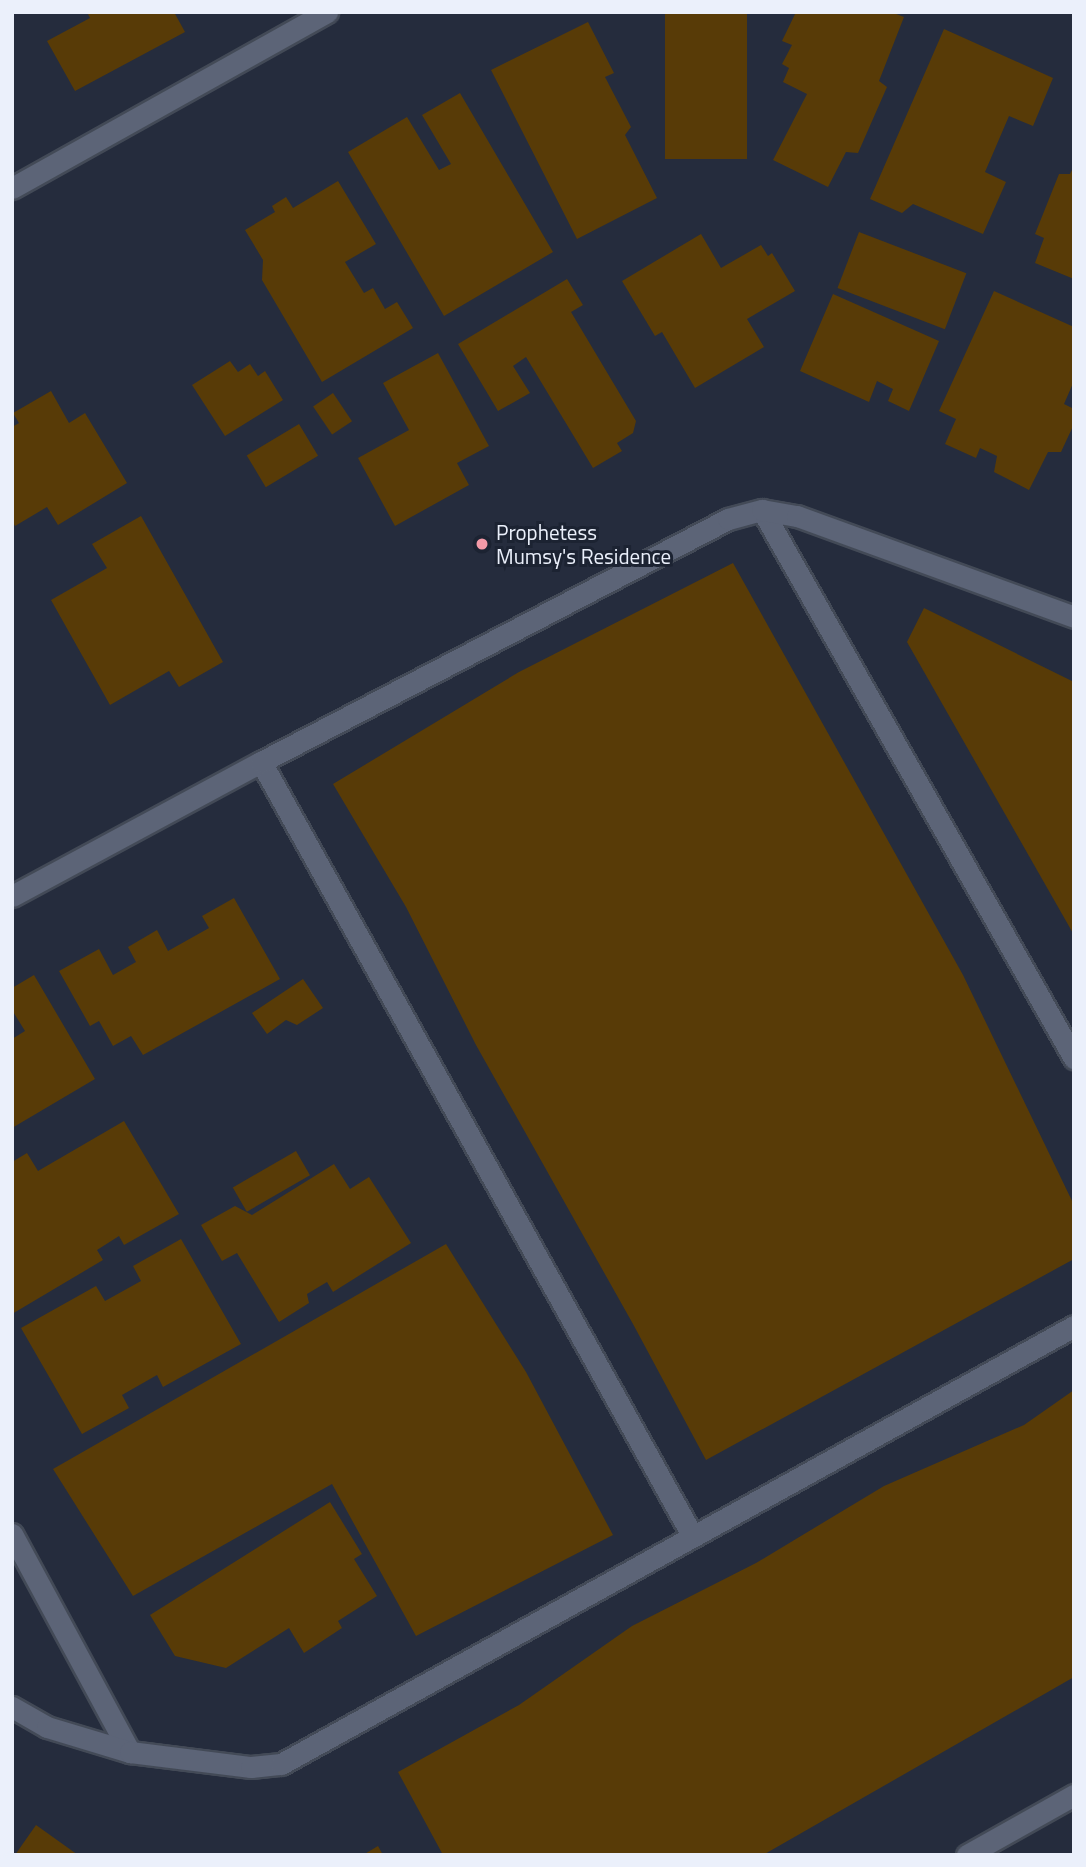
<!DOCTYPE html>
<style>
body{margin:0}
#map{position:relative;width:1086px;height:1867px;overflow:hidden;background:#252c3d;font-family:"Titillium Web",sans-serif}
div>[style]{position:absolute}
.building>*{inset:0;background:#583b07;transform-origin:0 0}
.roads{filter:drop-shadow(2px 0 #434a57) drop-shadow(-2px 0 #434a57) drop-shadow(0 2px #434a57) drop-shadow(0 -2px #434a57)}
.street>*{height:21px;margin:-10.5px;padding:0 10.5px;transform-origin:10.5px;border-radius:10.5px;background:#5c6477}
.dots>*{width:19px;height:19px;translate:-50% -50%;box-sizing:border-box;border:4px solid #1c2332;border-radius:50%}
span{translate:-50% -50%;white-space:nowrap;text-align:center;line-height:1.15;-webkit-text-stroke:6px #1c2332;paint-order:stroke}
.poi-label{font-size:21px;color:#ebf0fb}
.left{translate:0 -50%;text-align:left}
.frame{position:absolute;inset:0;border:14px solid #ebf0fb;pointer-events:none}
</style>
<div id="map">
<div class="building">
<i style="clip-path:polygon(87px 12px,174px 12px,185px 32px,75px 91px,47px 41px,90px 18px)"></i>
<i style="left:665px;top:12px;width:82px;height:147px"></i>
<i style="clip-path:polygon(796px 12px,891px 12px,904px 17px,879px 81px,887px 87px,858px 153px,846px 152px,828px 187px,773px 160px,807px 94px,783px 82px,789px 68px,782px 64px,792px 45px,782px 41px)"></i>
<i style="clip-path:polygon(588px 22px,614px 73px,605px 77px,631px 127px,625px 135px,657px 198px,577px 239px,491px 70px)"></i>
<i style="clip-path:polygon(944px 29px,1053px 78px,1033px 126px,1009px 116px,985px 172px,1006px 182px,983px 234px,913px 204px,902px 213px,870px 199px)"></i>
<i style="clip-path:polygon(460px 93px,553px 252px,444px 316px,348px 152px,407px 117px,439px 170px,451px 164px,422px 115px)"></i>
<i style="clip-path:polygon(1074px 166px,1074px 279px,1035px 263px,1044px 238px,1035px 234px,1059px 174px,1070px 174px)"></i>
<i style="clip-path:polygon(338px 181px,376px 244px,345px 262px,364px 293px,373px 288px,385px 309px,397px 302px,413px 328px,322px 382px,262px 280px,263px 260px,245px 230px,275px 212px,272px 206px,286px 197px,293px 208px)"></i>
<i style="left:859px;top:232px;width:115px;height:60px;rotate:21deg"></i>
<i style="clip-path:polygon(701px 234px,721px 268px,761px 245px,768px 256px,772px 253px,795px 291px,747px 319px,764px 347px,695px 388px,662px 332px,655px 336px,622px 281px)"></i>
<i style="clip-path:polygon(567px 279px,583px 305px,571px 312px,636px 421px,633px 433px,617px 443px,622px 451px,593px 468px,526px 357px,513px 366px,530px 393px,498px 411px,458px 344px)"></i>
<i style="clip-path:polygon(994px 291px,1074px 327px,1074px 381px,1064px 404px,1074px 409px,1074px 424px,1061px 452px,1048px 452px,1029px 490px,994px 472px,997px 456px,980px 448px,976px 458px,945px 444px,956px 419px,939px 411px)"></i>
<i style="clip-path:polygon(833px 294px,939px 341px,909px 411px,888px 401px,893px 389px,877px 381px,869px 402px,800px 371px)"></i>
<i style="clip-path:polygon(438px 353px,489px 446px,457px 463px,469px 485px,395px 526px,358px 458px,409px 430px,383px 383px)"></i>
<i style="clip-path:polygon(230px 361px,238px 372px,250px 364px,258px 376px,265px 371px,283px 400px,225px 436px,192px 385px)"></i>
<i style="clip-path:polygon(51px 391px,69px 423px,85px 413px,127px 483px,58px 525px,47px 507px,15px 526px,12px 521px,12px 427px,19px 423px,13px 413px)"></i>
<i style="left:333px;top:393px;width:34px;height:24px;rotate:56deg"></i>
<i style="left:299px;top:424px;width:37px;height:61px;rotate:59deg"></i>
<i style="clip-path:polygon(141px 516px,223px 662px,179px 687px,169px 671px,110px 705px,51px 600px,107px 568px,92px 544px)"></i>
<i style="clip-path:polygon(733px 563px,963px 975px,1074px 1205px,1074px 1259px,706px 1460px,633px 1324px,476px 1045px,406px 907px,333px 784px,519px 672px)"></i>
<i style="clip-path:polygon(924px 608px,1074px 682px,1074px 935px,907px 642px)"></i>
<i style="clip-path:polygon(234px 898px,280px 979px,143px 1055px,131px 1036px,113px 1046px,99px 1021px,90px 1026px,59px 971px,99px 949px,113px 975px,136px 962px,128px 947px,157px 930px,168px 951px,209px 928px,202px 916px)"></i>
<i style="clip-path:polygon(34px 975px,95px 1079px,12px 1128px,12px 1039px,25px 1031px,12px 1010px,12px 988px)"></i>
<i style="clip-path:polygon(303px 979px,323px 1008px,297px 1025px,286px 1020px,267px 1034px,252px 1013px)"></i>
<i style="clip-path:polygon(124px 1121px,179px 1214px,124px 1245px,119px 1236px,97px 1250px,103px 1260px,12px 1314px,12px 1162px,27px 1153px,38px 1171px)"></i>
<i style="left:296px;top:1151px;width:28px;height:73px;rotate:60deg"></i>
<i style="clip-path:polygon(334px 1164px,350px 1189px,369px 1177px,411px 1243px,333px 1292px,327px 1282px,307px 1294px,309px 1303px,279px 1322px,237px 1253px,222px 1261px,201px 1225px,235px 1206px,252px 1215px)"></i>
<i style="clip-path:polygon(181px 1239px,241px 1344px,163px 1387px,157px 1375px,122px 1395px,129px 1408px,82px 1434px,21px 1328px,96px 1286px,105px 1301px,141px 1281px,133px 1266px)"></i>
<i style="clip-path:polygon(446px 1244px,526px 1372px,613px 1535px,416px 1636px,332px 1484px,133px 1596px,53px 1469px)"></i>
<i style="clip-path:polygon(1074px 1390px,1074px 1677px,763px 1855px,443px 1855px,398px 1772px,519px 1705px,632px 1626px,756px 1563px,884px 1486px,1024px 1425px)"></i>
<i style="clip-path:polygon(330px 1502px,362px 1554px,354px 1559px,377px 1596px,338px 1621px,342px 1628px,304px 1653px,289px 1628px,226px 1668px,175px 1656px,150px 1615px)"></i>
<i style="clip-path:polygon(36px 1825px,78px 1855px,15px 1855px)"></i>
<i style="clip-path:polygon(378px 1846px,383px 1855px,363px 1855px)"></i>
</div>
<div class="roads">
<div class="street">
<i style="left:12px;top:188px;width:361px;rotate:-29.2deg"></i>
<i style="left:762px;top:510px;width:631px;rotate:60.35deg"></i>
<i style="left:261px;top:762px;width:885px;rotate:60.86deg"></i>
<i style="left:12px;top:896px;width:283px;rotate:-28.3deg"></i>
<i style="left:261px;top:762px;width:526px;rotate:-27.49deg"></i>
<i style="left:728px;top:519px;width:35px;rotate:-15deg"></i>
<i style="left:762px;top:510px;width:36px;rotate:10deg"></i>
<i style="left:797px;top:516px;width:295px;rotate:20deg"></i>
<i style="left:12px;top:1534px;width:248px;rotate:61.6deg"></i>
<i style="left:12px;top:1707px;width:40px;rotate:29.7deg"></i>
<i style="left:47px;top:1727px;width:87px;rotate:16.8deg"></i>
<i style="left:130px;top:1752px;width:122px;rotate:7.1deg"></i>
<i style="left:251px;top:1767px;width:30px;rotate:-6deg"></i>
<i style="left:281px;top:1764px;width:906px;rotate:-28.91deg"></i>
<i style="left:967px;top:1855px;width:123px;rotate:-29.3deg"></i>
</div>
</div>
<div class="dots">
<i style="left:482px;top:544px;background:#f39aa8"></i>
</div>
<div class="poi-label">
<span class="left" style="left:496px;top:544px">Prophetess<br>Mumsy's Residence</span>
</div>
<div class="frame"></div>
</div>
